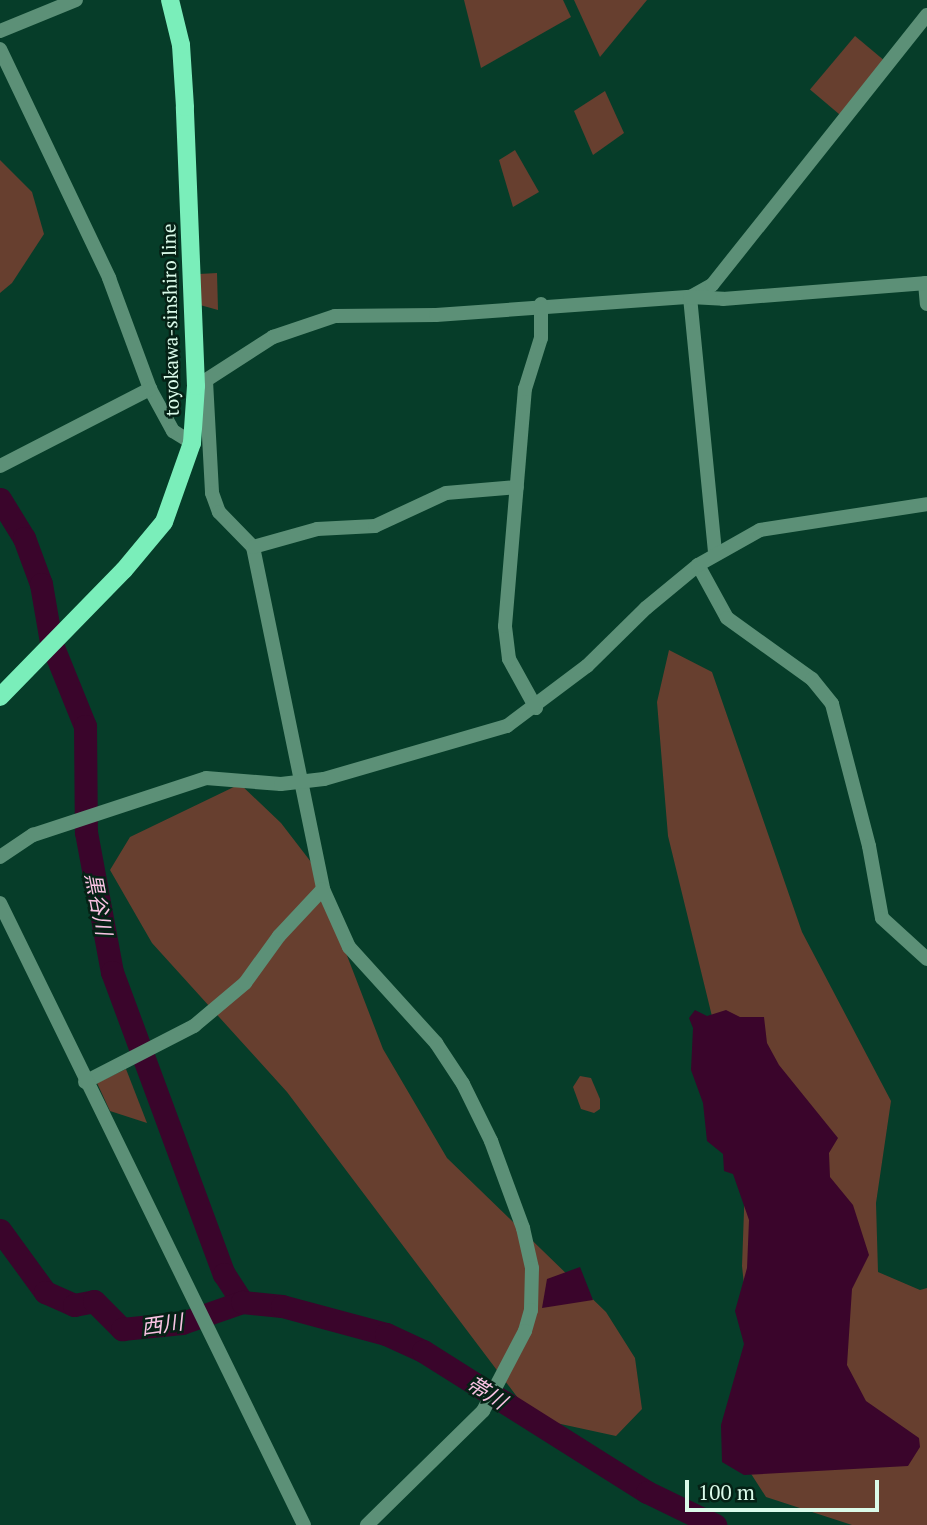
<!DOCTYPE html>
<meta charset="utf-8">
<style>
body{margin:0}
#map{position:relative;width:927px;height:1525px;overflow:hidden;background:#063d29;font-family:"PT Serif","Noto Sans JP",serif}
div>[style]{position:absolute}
.green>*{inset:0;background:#673f2f;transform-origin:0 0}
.water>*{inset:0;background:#3a052b}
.river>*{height:23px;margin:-11.5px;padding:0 11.5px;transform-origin:11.5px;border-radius:11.5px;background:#3a052b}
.minor>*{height:14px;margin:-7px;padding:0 7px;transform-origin:7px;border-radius:7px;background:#5c9077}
.tertiary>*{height:14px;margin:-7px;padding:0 7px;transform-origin:7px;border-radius:7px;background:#5c9077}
.primary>*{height:18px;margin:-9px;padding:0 9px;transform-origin:9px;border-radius:9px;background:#7aeeba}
span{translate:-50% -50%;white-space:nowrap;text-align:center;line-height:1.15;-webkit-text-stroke:5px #052115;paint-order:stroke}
.street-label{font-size:19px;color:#dbfbea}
.water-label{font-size:21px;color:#f9c3e3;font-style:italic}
.scale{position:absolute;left:685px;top:1480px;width:194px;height:32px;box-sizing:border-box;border:4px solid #dbfbea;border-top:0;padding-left:9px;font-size:21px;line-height:24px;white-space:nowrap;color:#dbfbea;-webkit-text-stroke:5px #052115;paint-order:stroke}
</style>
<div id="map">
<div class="green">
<i style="clip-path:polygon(464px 0,563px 0,571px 17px,481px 68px)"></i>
<i style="clip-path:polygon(574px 0,647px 0,600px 57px)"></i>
<i style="left:855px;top:36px;width:39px;height:70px;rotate:40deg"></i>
<i style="clip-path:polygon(605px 91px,624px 133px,593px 155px,574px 111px)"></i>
<i style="clip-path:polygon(515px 150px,539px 192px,513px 207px,499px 160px)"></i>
<i style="clip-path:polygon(0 160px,32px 192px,44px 234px,12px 283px,0 293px)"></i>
<i style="clip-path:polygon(217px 273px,218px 310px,200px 305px,199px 274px)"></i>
<i style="clip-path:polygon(669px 650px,712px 672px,802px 932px,891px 1101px,876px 1203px,878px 1272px,920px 1290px,927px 1288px,927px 1525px,852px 1525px,766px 1497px,748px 1469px,753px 1369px,742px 1266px,745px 1183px,729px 1086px,668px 836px,657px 702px)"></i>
<i style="clip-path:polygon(240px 784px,281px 823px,311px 862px,383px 1049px,447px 1158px,606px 1312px,635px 1358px,642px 1409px,616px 1436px,533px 1418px,287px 1092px,152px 943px,110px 870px,130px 837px)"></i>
<i style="clip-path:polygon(126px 1069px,147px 1123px,110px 1111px,97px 1083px)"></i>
<i style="clip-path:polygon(580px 1076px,591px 1078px,600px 1099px,600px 1109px,594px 1113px,581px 1109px,573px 1087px)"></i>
</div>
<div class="water">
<i style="clip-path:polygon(695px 1010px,707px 1016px,726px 1010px,740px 1017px,764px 1017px,767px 1043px,779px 1065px,838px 1138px,829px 1153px,830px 1177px,853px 1205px,869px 1255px,852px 1289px,847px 1365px,866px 1401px,919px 1438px,920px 1447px,908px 1466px,744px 1475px,722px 1462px,721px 1425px,744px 1344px,735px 1311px,747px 1268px,749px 1220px,733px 1174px,724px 1171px,723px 1154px,707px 1141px,703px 1103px,691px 1070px,693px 1028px,689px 1018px)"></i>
<i style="clip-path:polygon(580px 1267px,593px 1300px,542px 1308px,547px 1279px)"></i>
</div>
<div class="river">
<i style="left:0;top:499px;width:46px;rotate:58.4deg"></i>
<i style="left:24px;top:538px;width:49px;rotate:69.7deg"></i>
<i style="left:41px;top:584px;width:59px;rotate:80.2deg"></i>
<i style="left:51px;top:642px;width:91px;rotate:68deg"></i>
<i style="left:85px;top:726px;width:106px;rotate:89.5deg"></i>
<i style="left:86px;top:832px;width:142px;rotate:79.5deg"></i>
<i style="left:112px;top:972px;width:322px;rotate:69.7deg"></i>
<i style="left:224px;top:1274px;width:33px;rotate:57deg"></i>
<i style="left:0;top:1230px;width:77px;rotate:54deg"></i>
<i style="left:45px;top:1292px;width:32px;rotate:24deg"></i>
<i style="left:74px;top:1305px;width:20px;rotate:-11deg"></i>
<i style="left:94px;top:1301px;width:40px;rotate:45deg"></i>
<i style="left:122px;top:1329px;width:60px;rotate:-5.7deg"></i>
<i style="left:182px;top:1323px;width:64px;rotate:-19.3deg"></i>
<i style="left:242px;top:1302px;width:40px;rotate:5.7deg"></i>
<i style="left:282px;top:1306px;width:108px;rotate:15.1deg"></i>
<i style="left:386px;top:1334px;width:41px;rotate:24.7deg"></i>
<i style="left:423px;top:1351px;width:265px;rotate:32.2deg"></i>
<i style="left:647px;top:1492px;width:76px;rotate:25.9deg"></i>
</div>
<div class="minor">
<i style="left:0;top:31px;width:82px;rotate:-22.2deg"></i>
<i style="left:0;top:49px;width:254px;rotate:64.5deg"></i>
<i style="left:109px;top:278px;width:118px;rotate:69.7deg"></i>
<i style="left:150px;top:389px;width:48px;rotate:61.3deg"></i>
<i style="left:173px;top:431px;width:22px;rotate:32deg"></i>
<i style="left:925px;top:283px;width:21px;rotate:85deg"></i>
<i style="left:692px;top:296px;width:23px;rotate:-29deg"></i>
<i style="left:712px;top:285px;width:345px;rotate:-51.5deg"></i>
<i style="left:690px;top:297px;width:258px;rotate:84.4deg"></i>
<i style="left:206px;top:381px;width:112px;rotate:86.9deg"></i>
<i style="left:212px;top:493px;width:20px;rotate:70deg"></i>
<i style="left:219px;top:512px;width:49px;rotate:45.8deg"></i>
<i style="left:253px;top:547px;width:349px;rotate:78.4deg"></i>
<i style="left:323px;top:889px;width:64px;rotate:65.9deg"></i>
<i style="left:349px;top:947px;width:130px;rotate:47.8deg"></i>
<i style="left:436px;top:1043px;width:49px;rotate:56.6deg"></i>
<i style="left:463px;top:1084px;width:64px;rotate:63.8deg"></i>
<i style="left:491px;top:1141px;width:93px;rotate:69.8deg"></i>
<i style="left:523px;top:1228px;width:41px;rotate:77.3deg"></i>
<i style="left:532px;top:1268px;width:42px;rotate:91.4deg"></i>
<i style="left:531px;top:1310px;width:22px;rotate:106deg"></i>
<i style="left:525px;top:1331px;width:90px;rotate:117.7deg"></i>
<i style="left:483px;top:1411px;width:163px;rotate:135.5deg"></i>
<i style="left:200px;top:384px;width:87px;rotate:-32.8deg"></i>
<i style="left:273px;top:337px;width:65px;rotate:-18.7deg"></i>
<i style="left:335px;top:316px;width:101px;rotate:-0.6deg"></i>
<i style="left:436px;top:315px;width:255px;rotate:-4.1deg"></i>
<i style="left:690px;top:297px;width:33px;rotate:3deg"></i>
<i style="left:723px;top:299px;width:205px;rotate:-4.5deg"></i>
<i style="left:0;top:466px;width:169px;rotate:-27.2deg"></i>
<i style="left:253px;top:547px;width:66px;rotate:-15.7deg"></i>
<i style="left:317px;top:529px;width:58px;rotate:-3deg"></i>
<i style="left:375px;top:526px;width:78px;rotate:-24.9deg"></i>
<i style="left:446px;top:493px;width:71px;rotate:-4.8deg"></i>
<i style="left:698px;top:565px;width:60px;rotate:61.3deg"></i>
<i style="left:727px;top:618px;width:105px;rotate:35.7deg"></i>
<i style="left:812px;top:679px;width:32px;rotate:51deg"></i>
<i style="left:832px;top:704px;width:147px;rotate:75.4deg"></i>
<i style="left:869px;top:846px;width:73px;rotate:79.8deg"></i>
<i style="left:882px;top:918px;width:61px;rotate:42.3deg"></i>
<i style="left:536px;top:708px;width:56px;rotate:-118.9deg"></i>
<i style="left:509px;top:659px;width:33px;rotate:-97deg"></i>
<i style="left:505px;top:626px;width:238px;rotate:-85.2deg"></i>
<i style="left:525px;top:389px;width:53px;rotate:-72.6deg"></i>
<i style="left:541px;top:338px;width:34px;rotate:-90deg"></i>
<i style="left:85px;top:1082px;width:123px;rotate:-27.2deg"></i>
<i style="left:194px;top:1026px;width:67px;rotate:-40.1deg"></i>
<i style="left:245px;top:983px;width:58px;rotate:-54.1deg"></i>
<i style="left:279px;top:936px;width:64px;rotate:-46.9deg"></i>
</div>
<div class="tertiary">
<i style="left:0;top:857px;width:40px;rotate:-34deg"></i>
<i style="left:33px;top:835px;width:182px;rotate:-18.2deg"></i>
<i style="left:206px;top:778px;width:75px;rotate:4.6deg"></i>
<i style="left:281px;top:784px;width:43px;rotate:-6.6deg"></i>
<i style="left:324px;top:779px;width:191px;rotate:-16.2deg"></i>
<i style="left:507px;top:726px;width:100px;rotate:-36.9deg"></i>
<i style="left:587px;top:666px;width:83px;rotate:-44.5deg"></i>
<i style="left:646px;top:608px;width:67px;rotate:-39.6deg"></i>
<i style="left:698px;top:565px;width:71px;rotate:-29.4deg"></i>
<i style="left:760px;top:530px;width:169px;rotate:-8.8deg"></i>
<i style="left:0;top:903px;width:692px;rotate:63.95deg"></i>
</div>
<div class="primary">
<i style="left:0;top:697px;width:177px;rotate:-45.7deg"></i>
<i style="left:124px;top:570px;width:62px;rotate:-50.2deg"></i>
<i style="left:164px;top:522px;width:84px;rotate:-70.5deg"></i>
<i style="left:192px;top:443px;width:57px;rotate:-86deg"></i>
<i style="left:196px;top:386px;width:279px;rotate:-92.3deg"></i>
<i style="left:185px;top:107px;width:62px;rotate:-93.7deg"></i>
<i style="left:181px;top:45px;width:46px;rotate:-103.7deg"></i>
</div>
<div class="street-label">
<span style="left:170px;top:320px;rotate:-91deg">toyokawa-sinshiro line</span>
</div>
<div class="water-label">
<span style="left:99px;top:904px;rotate:79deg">黒谷川</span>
<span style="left:162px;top:1324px;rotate:-8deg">西川</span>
<span style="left:487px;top:1392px;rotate:32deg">帯川</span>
</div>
<div class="scale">100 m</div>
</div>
